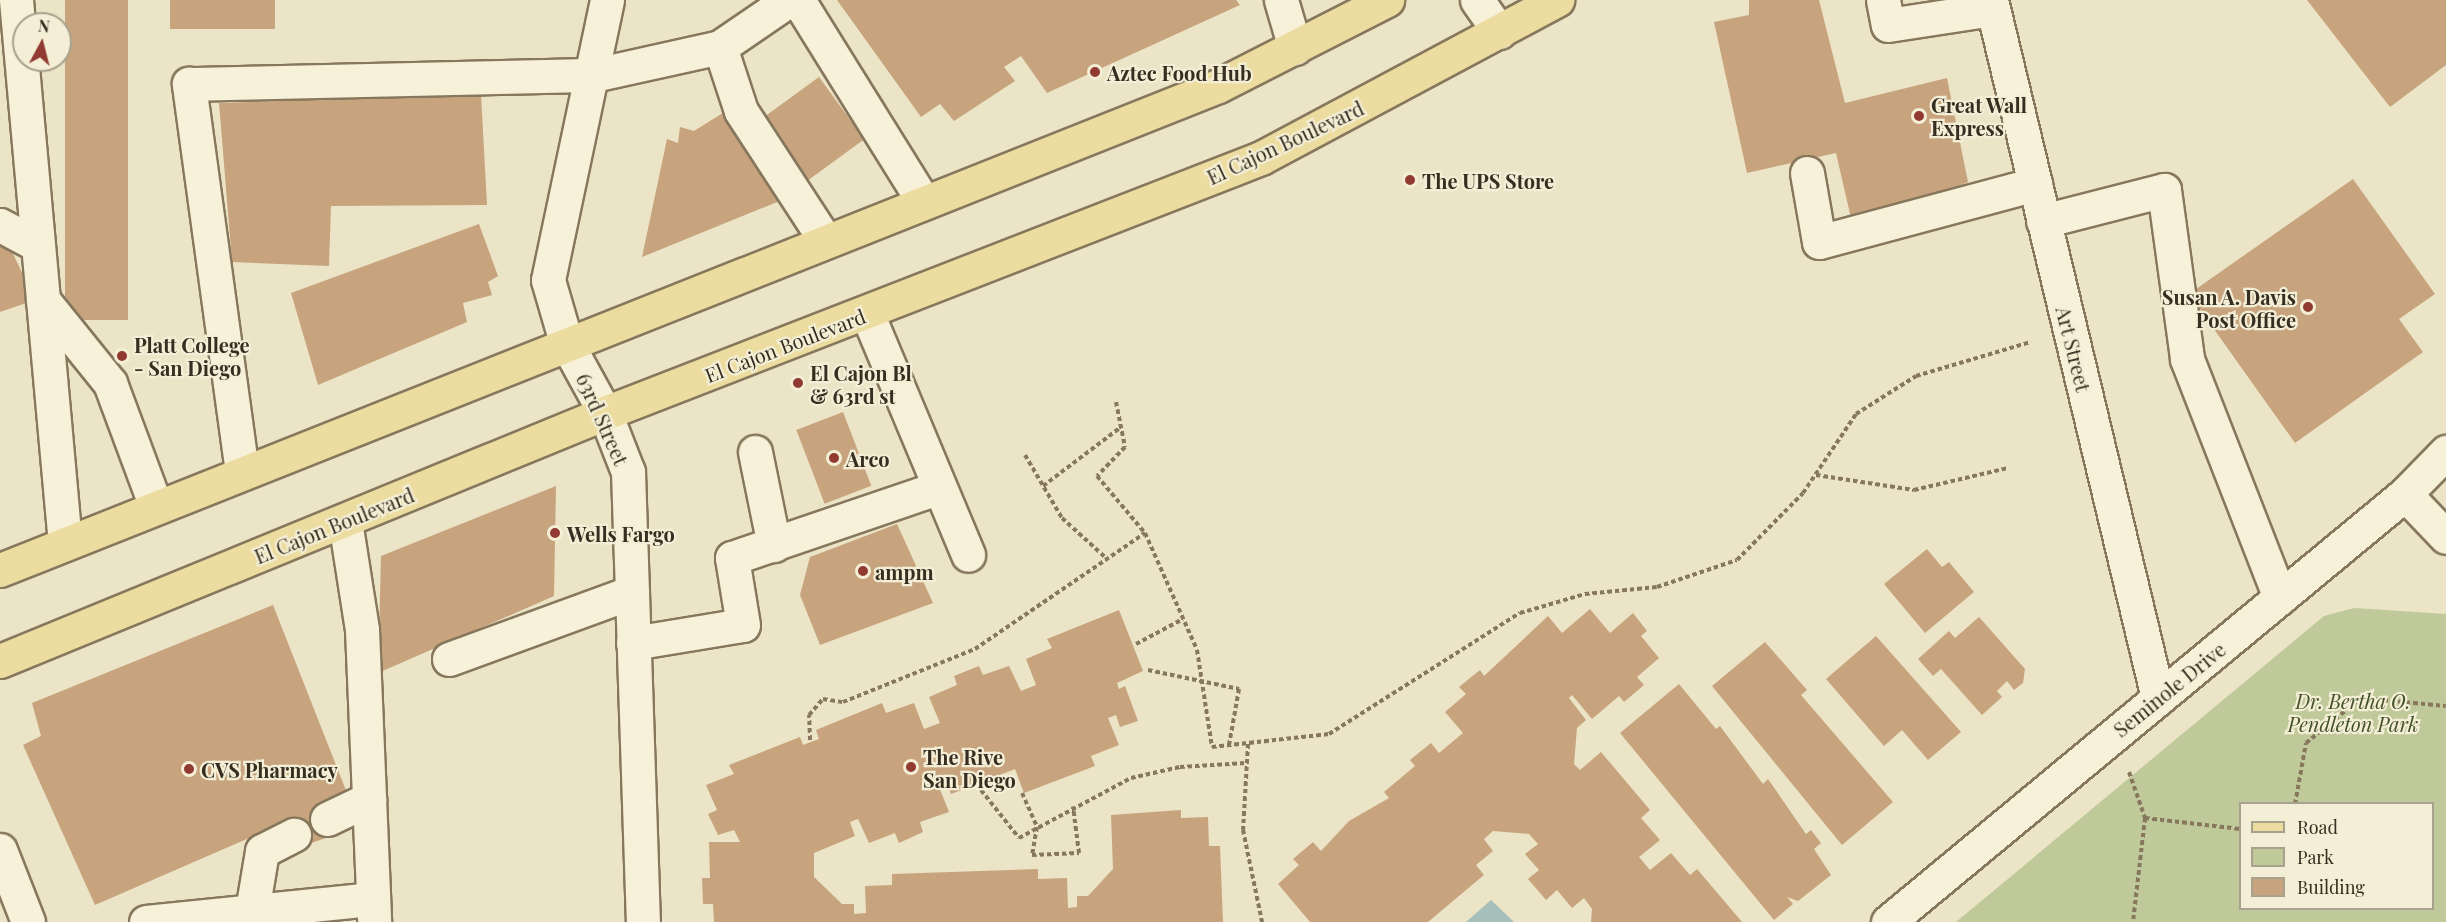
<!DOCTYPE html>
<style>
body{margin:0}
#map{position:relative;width:2446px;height:922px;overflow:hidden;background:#ebe4c6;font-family:"Playfair Display",serif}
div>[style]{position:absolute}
.green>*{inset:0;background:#bfc99a}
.water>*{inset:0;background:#a7bfbb}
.building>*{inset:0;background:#c7a47e;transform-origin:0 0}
.path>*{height:4px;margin-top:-2px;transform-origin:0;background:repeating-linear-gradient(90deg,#86775d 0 4.5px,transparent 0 7.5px)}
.roads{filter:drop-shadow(2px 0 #86775d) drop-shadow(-2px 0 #86775d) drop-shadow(0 2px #86775d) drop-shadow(0 -2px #86775d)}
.minor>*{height:33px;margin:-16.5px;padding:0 16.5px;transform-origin:16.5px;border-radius:16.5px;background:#f7f1d9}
.major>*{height:33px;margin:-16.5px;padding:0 16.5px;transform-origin:16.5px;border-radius:16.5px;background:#ecdca0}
.dots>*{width:16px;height:16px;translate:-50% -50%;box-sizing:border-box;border:3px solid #f3eed5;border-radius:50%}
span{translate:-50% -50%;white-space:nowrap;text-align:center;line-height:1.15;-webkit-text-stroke:4.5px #f3eed5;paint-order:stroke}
.poi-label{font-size:20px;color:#372d20;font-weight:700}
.left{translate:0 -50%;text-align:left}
.right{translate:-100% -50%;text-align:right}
.street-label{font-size:20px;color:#372d20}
.park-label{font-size:20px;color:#435228;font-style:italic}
.legend{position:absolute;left:2239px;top:802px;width:195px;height:108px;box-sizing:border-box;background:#f3eed5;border:2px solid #a8a18d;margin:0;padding:8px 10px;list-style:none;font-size:18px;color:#372d20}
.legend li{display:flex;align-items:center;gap:12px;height:30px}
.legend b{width:30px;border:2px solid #a8a18d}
.north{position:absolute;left:12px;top:12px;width:60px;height:60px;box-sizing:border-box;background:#f3eed5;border:2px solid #a8a18d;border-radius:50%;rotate:7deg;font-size:16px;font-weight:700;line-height:24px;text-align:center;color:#372d20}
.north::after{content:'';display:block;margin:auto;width:21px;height:27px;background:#913a31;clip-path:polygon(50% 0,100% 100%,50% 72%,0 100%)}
</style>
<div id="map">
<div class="green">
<i style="clip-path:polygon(evenodd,2354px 608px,2446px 614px,2446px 922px,1956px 922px,2324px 616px,2354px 608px,2240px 804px,2432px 804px,2432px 908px,2240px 908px,2240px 804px)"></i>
</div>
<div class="water">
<i style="clip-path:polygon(1491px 900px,1514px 922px,1466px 922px)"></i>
</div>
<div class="building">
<i style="left:65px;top:0;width:63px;height:320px"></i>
<i style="left:170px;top:0;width:105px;height:29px"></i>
<i style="clip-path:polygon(837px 0,1236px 0,1240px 5px,1047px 93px,1021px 56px,1004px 67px,1015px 81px,954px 121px,940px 104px,921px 117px)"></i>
<i style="clip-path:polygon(1749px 0,1819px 0,1845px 103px,1947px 78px,1968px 182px,1862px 228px,1853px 227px,1836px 153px,1747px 173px,1714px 22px,1749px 15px)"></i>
<i style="clip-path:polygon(2307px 0,2446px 0,2446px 65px,2390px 107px)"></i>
<i style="left:819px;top:77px;width:77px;height:75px;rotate:54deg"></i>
<i style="clip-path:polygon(481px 94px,487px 205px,331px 206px,329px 266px,232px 262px,219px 103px)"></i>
<i style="clip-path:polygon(726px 111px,787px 198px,642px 257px,667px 139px,678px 143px,680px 127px,694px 131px)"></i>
<i style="clip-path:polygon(2353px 179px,2435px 294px,2399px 319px,2423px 352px,2295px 443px,2189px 294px)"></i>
<i style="clip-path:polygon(479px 224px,498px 276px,488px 282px,492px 295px,463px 303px,467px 322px,318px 385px,291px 293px)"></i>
<i style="clip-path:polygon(7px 241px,35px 300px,0 312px,0 244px)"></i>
<i style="left:843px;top:412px;width:79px;height:50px;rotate:69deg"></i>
<i style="clip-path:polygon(556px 486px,554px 596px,378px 673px,381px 556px)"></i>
<i style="clip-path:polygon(897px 524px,933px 603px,820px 645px,800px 595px,810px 557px)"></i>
<i style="clip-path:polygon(1927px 549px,1942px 567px,1949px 562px,1974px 592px,1925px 633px,1884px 584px)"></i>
<i style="clip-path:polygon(273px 605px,349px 798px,322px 808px,335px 835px,299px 847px,288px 821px,95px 905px,23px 745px,41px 736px,32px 703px)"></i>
<i style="clip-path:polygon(1590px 609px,1610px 633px,1633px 613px,1647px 631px,1641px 636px,1659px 658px,1637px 677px,1644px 685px,1624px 702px,1619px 696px,1592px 719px,1572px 695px,1569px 698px,1586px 720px,1577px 728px,1574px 764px,1580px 770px,1601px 752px,1650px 810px,1641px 818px,1660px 840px,1639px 857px,1650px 870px,1671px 853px,1690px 875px,1697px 869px,1742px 922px,1591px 922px,1592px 909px,1584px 898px,1572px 908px,1557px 890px,1546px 900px,1528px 879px,1539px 870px,1525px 854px,1538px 844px,1529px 834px,1493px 831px,1484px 839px,1493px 851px,1476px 865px,1484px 875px,1428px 922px,1310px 922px,1278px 884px,1299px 865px,1293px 859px,1313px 842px,1321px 851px,1349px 821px,1389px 798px,1384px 792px,1415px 766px,1410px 760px,1431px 743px,1439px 753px,1463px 733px,1445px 712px,1466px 694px,1459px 687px,1480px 670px,1484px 676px,1548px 616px,1562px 633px)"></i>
<i style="clip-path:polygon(1119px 610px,1143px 671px,1117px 683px,1119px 689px,1125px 686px,1138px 721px,1120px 727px,1116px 715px,1108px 718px,1119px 745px,1091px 756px,1095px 766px,1024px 793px,1015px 769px,951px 794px,947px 784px,939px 787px,949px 812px,920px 822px,923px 832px,899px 843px,895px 833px,869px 843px,858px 819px,850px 822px,855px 836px,814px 853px,814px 877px,842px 904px,854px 904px,854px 914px,866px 913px,865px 886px,892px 885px,892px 874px,1038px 869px,1038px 879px,1067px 878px,1068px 908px,1077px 907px,1077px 896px,1088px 896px,1113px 869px,1111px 815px,1181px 810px,1181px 818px,1208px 817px,1209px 846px,1220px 846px,1223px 922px,714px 922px,713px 904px,703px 904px,702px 878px,710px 878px,709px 842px,740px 842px,734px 830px,718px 835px,708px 814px,717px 810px,706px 785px,734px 774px,729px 765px,800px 737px,803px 745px,819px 739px,816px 730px,882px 703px,886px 713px,914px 703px,924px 729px,940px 723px,929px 697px,957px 685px,954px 676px,979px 666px,983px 675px,1009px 666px,1021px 691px,1036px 685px,1026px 659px,1052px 648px,1047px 639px)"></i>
<i style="clip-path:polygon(1979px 617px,2025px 669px,2023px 683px,2014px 690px,2007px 681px,1997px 691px,2002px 697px,1982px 715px,1941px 669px,1933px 676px,1918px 659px,1949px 631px,1955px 638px)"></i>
<i style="clip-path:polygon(1876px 636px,1961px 732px,1928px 760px,1902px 730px,1884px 746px,1826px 679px)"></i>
<i style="clip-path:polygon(1765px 642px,1807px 690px,1801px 695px,1893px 802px,1842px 845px,1712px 686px)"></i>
<i style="clip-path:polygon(1679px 684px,1716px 729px,1720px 726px,1763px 784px,1768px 779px,1806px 834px,1811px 830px,1821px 843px,1814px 849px,1831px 875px,1798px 901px,1787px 897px,1793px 904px,1774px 920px,1620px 733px)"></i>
</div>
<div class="path">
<i style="left:1116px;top:402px;width:46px;rotate:78.7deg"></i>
<i style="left:1125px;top:447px;width:40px;rotate:134deg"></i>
<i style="left:1097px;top:476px;width:75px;rotate:49.9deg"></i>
<i style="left:1145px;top:533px;width:128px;rotate:66deg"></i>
<i style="left:1197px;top:650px;width:98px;rotate:81.2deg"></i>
<i style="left:1212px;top:747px;width:118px;rotate:-6.3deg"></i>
<i style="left:1329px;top:734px;width:226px;rotate:-32.4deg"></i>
<i style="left:1520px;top:613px;width:68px;rotate:-16.3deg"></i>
<i style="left:1585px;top:594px;width:72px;rotate:-5.6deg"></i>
<i style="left:1657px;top:587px;width:84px;rotate:-18.6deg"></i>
<i style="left:1737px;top:560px;width:94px;rotate:-45.4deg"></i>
<i style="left:1803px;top:493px;width:95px;rotate:-56.1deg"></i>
<i style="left:1856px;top:414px;width:71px;rotate:-32.3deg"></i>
<i style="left:1916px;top:376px;width:120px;rotate:-16.5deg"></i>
<i style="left:1025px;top:455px;width:73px;rotate:59.6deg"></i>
<i style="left:1062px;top:518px;width:61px;rotate:42.3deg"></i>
<i style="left:1816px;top:475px;width:99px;rotate:8.7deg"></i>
<i style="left:1914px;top:490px;width:97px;rotate:-13.2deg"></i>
<i style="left:1043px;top:486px;width:98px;rotate:-37.1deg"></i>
<i style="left:1136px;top:644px;width:53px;rotate:-28deg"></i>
<i style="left:1148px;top:670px;width:93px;rotate:11.8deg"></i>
<i style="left:1239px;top:689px;width:57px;rotate:100.1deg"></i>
<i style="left:810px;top:740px;width:25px;rotate:-92deg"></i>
<i style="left:809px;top:715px;width:21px;rotate:-49deg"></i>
<i style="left:823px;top:699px;width:20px;rotate:9deg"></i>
<i style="left:843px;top:702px;width:142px;rotate:-21.9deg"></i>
<i style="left:975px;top:649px;width:206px;rotate:-34.3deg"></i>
<i style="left:1248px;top:744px;width:86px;rotate:93.3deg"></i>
<i style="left:1243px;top:830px;width:94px;rotate:78.3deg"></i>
<i style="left:2129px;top:772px;width:49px;rotate:70.8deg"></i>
<i style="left:2145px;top:818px;width:105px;rotate:96.6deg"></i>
<i style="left:981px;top:790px;width:61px;rotate:51.6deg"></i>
<i style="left:1019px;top:838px;width:127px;rotate:-28.2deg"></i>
<i style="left:1131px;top:778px;width:50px;rotate:-12.7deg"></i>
<i style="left:1180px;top:767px;width:66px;rotate:-3.5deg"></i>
<i style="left:1022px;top:793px;width:37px;rotate:66deg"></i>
<i style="left:1037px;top:827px;width:28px;rotate:100deg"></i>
<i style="left:1032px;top:855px;width:47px;rotate:-2.4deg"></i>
<i style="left:1079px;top:853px;width:47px;rotate:-97.3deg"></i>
<i style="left:2295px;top:804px;width:62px;rotate:-79.8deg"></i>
<i style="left:2306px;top:743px;width:71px;rotate:-39.3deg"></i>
<i style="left:2361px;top:698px;width:85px;rotate:5.4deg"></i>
<i style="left:2145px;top:818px;width:96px;rotate:6.6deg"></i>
</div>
<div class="roads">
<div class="minor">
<i style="left:16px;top:0;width:546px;rotate:84.85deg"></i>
<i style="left:607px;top:0;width:286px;rotate:101.9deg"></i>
<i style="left:548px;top:280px;width:65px;rotate:73.8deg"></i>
<i style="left:566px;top:342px;width:81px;rotate:61.2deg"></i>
<i style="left:605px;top:413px;width:63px;rotate:68.7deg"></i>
<i style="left:628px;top:472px;width:450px;rotate:88.1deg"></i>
<i style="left:798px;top:0;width:237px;rotate:58.1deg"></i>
<i style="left:1281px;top:0;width:50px;rotate:73.7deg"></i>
<i style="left:1477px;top:0;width:39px;rotate:55deg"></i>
<i style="left:1883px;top:0;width:25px;rotate:79deg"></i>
<i style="left:1888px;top:25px;width:106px;rotate:-8.7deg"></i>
<i style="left:1991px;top:0;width:718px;rotate:76.54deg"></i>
<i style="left:720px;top:47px;width:67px;rotate:71.8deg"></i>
<i style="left:741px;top:111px;width:154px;rotate:56.9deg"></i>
<i style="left:1807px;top:173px;width:70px;rotate:80.1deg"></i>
<i style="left:1819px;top:242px;width:224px;rotate:-15deg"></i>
<i style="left:2043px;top:221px;width:125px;rotate:-14.4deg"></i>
<i style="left:2164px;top:190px;width:171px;rotate:82.2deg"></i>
<i style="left:2187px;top:359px;width:256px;rotate:68.7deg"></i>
<i style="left:0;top:225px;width:43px;rotate:27.8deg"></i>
<i style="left:43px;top:300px;width:107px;rotate:51.1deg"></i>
<i style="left:110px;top:383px;width:132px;rotate:69.6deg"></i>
<i style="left:867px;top:313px;width:262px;rotate:67.3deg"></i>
<i style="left:755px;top:452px;width:95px;rotate:78.5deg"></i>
<i style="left:242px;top:472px;width:392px;rotate:-97.8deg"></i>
<i style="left:189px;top:84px;width:405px;rotate:-1.3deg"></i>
<i style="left:594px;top:75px;width:129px;rotate:-12.5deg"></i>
<i style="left:720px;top:47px;width:83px;rotate:-34.3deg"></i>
<i style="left:2405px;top:494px;width:59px;rotate:46.4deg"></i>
<i style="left:345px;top:521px;width:110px;rotate:81.1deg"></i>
<i style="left:362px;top:630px;width:292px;rotate:87.6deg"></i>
<i style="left:633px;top:643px;width:111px;rotate:-9.3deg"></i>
<i style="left:743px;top:625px;width:68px;rotate:-99.3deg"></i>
<i style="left:732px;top:558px;width:218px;rotate:-18.8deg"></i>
<i style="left:449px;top:659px;width:195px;rotate:-20.1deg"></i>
<i style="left:327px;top:819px;width:47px;rotate:-25.5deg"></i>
<i style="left:0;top:850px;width:77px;rotate:68.7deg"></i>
<i style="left:252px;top:911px;width:61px;rotate:-80.5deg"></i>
<i style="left:262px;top:851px;width:36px;rotate:-27deg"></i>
<i style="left:146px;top:922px;width:228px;rotate:-5.8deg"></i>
<i style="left:1888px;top:922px;width:671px;rotate:-39.62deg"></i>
<i style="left:2405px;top:494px;width:59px;rotate:-45.7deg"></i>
</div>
<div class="major">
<i style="left:0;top:570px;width:1311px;rotate:-21.67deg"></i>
<i style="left:1218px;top:86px;width:190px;rotate:-27deg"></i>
<i style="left:0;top:661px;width:654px;rotate:-22.29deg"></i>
<i style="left:605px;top:413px;width:704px;rotate:-21.24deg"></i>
<i style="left:1261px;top:158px;width:336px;rotate:-28.1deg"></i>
</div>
</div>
<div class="dots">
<i style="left:1095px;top:72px;background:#913a31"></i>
<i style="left:1919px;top:116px;background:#913a31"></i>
<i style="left:1410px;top:180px;background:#913a31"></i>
<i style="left:2308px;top:307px;background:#913a31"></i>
<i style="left:122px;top:356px;background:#913a31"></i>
<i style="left:798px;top:383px;background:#913a31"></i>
<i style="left:834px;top:458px;background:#913a31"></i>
<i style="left:555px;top:533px;background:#913a31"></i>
<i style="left:863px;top:571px;background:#913a31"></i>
<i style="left:911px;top:767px;background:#913a31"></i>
<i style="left:189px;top:769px;background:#913a31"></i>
</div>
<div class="poi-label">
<span class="left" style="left:1107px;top:72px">Aztec Food Hub</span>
<span class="left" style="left:1931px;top:116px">Great Wall<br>Express</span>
<span class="left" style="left:1422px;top:180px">The UPS Store</span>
<span class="right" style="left:2296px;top:308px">Susan A. Davis<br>Post Office</span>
<span class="left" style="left:134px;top:356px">Platt College<br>- San Diego</span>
<span class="left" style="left:810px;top:384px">El Cajon Bl<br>&amp; 63rd st</span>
<span class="left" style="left:846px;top:458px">Arco</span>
<span class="left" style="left:567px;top:533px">Wells Fargo</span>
<span class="left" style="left:875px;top:571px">ampm</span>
<span class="left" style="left:923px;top:768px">The Rive<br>San Diego</span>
<span class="left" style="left:201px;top:769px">CVS Pharmacy</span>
</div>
<div class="street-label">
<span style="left:1285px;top:142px;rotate:-25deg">El Cajon Boulevard</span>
<span style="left:785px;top:345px;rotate:-21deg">El Cajon Boulevard</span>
<span style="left:2074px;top:349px;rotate:76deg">Art Street</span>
<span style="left:603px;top:419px;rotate:66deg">63rd Street</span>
<span style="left:334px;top:525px;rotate:-22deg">El Cajon Boulevard</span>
<span style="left:2169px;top:689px;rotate:-39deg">Seminole Drive</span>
</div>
<div class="park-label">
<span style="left:2353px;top:712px">Dr. Bertha O.<br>Pendleton Park</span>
</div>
<ul class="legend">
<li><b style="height:8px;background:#ecdca0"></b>Road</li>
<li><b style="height:16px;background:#bfc99a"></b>Park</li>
<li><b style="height:16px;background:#c7a47e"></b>Building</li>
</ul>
<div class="north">N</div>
</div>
